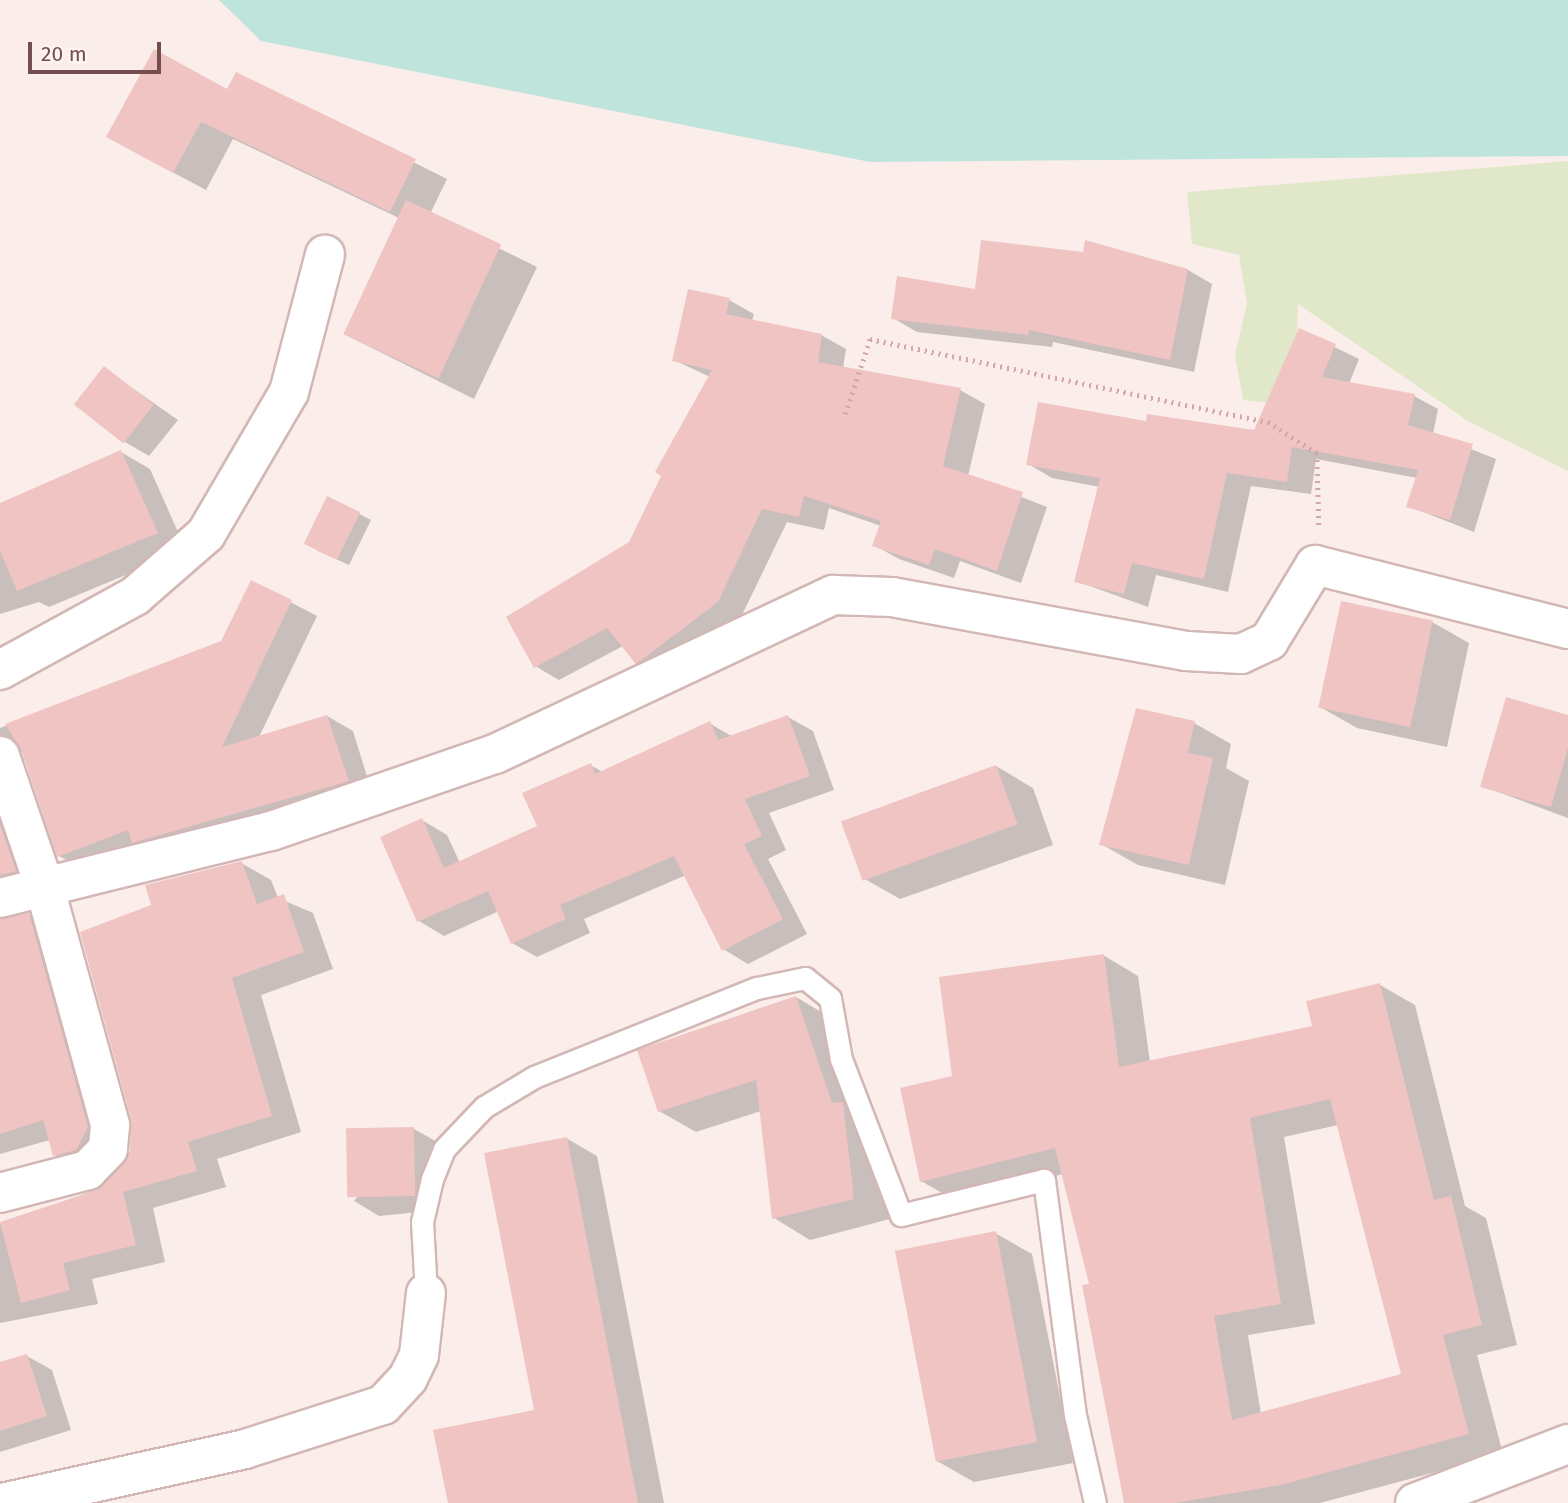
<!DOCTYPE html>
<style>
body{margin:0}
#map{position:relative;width:1568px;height:1503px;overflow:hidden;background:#fbeeea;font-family:"Fira Sans",sans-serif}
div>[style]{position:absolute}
.green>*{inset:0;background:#e1e8c9}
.water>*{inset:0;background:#bfe4dc}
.shadow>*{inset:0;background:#0003}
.building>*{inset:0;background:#efc4c3;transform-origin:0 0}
.path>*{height:4.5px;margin-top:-2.25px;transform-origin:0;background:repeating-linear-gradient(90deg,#d4a7a6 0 2px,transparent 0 7px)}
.roads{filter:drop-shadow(2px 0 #d2b7b5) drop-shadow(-2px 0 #d2b7b5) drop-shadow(0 2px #d2b7b5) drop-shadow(0 -2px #d2b7b5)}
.lane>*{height:21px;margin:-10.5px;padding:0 10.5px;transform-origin:10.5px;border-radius:10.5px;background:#fff}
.street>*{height:38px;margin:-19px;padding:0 19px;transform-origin:19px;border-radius:19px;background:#fff}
span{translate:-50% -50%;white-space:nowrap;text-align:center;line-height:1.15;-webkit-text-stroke:5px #fef3f0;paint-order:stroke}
.scale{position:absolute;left:28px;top:42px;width:133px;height:32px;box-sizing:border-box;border:4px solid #744e4f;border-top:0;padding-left:9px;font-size:21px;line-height:24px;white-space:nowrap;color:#744e4f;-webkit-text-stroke:5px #fef3f0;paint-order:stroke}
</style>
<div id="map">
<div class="green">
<i style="clip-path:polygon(1568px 161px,1568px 471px,1468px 421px,1298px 304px,1296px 365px,1269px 403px,1243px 400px,1235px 355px,1247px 303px,1239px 255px,1192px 244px,1187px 192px)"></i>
</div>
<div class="water">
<i style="clip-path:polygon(219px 0,1568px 0,1568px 156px,870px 162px,261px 41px)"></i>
</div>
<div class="shadow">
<i style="clip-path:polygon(237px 74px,447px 179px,430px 214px,537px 267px,474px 399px,344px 334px,399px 218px,233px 139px,206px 190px,140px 155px,228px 91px)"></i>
<i style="clip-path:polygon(1188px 270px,1212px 284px,1194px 372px,1053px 342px,1052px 347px,917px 332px,893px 318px,976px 291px)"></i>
<i style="clip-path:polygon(729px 300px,754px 314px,752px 321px,821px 335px,846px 349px,843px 368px,960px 390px,985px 404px,968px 476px,1047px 507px,1021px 583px,960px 561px,954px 578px,899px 559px,874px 545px,881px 526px,829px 508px,824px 530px,787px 522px,742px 615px,660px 677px,635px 663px,623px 646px,559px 680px,535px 666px,631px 543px,710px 377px,674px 360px)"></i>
<i style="clip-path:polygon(1300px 330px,1359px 359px,1349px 384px,1414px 396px,1438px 409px,1433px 434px,1496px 459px,1474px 532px,1408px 506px,1417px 478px,1316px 459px,1311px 494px,1251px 486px,1228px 592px,1156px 575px,1148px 607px,1076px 581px,1100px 487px,1052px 478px,1028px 464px,1147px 424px,1255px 432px)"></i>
<i style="clip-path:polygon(105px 369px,178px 420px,149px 456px,125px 442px)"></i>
<i style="clip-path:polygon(121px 452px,150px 469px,186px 550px,49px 607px,39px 602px,0 614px,0 505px)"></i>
<i style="clip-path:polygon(328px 498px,371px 520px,349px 565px,316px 550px)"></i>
<i style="clip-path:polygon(252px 582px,317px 616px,259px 737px,327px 716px,353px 731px,373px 796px,85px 870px,59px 856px,23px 751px,9px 757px,41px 886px,11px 896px,4px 919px,29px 915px,55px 930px,112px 1155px,81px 1170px,55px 1155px,50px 1140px,0 1154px,0 728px,223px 642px)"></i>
<i style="clip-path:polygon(1432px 622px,1469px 643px,1447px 747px,1357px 728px,1320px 707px)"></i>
<i style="clip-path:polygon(788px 717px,813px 731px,834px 790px,769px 813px,786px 850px,768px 859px,807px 934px,748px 964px,723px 949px,686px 875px,584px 919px,590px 933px,537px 957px,512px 943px,499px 911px,444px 936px,419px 921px,382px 838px,422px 820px,447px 835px,460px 863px,539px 827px,590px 765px,603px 772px,709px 723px,733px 737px)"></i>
<i style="clip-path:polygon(1568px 717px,1568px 818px,1482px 786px)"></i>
<i style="clip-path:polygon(1194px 723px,1231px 744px,1226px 768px,1249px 781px,1225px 885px,1138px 865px,1101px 844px)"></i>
<i style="clip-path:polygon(996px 766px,1033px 788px,1053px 845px,900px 899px,863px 878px)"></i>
<i style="clip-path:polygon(241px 863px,271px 880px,278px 898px,313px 913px,333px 969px,261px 995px,301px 1132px,217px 1159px,226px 1187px,153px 1208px,165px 1262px,92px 1279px,98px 1304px,0 1323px,0 1224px,104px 1187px,132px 1151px,153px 906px)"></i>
<i style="clip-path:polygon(evenodd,1103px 955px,1138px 976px,1150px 1062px,1314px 1027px,1380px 985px,1415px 1005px,1465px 1206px,1486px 1218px,1517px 1345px,1477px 1355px,1503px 1454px,1320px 1503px,1125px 1503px,1091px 1285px,1063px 1174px,956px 1201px,921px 1181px,954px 1077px,1103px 955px,1338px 1125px,1403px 1375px,1261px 1414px,1248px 1335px,1315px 1324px,1284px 1137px,1338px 1125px)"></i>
<i style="clip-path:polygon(796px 997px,833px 1019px,865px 1116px,880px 1125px,890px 1219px,810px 1240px,774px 1218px,761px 1111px,696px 1132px,659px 1111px)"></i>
<i style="clip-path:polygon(414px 1129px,439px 1143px,439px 1210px,379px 1216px,354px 1201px)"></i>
<i style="clip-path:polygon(566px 1138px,597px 1156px,664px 1503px,450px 1503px,536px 1411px)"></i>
<i style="clip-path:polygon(995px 1233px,1032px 1254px,1073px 1463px,974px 1482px,937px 1461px)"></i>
<i style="clip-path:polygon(27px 1356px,52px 1370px,71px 1430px,0 1452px,0 1365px)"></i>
</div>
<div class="building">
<i style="clip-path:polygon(154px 49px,227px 89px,236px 72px,416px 159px,390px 212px,201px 122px,173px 173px,106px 137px)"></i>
<i style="left:406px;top:200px;width:105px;height:148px;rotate:25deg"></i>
<i style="clip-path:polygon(981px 240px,1083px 252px,1085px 240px,1188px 269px,1170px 360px,1029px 330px,1028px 335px,891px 319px,897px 276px,975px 289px)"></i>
<i style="clip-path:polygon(688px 289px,730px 298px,726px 314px,822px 334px,818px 362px,961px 388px,943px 466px,1023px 492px,997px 571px,935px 549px,929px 565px,872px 546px,881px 521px,804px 496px,799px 517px,762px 509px,718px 602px,636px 664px,607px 628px,534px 668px,506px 617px,629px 542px,661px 476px,655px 472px,712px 370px,672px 361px)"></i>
<i style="clip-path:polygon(1299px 328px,1336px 344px,1322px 377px,1415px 394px,1408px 425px,1473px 444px,1450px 520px,1406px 507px,1418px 470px,1292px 447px,1287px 482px,1227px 473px,1204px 579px,1132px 563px,1124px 594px,1074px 582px,1100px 478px,1026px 465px,1038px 402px,1146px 421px,1147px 414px,1254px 430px)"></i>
<i style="left:104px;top:366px;width:63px;height:49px;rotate:38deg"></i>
<i style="clip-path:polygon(121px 450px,158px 533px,17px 591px,0 551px,0 503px)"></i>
<i style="left:327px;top:496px;width:37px;height:53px;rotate:26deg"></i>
<i style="clip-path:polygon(251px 580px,292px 600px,222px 747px,327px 715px,349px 781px,132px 843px,128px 830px,57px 857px,21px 749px,5px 724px,221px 641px)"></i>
<i style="left:1341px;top:601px;width:94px;height:109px;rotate:12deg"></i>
<i style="clip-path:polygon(1506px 697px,1568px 715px,1568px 748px,1551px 807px,1480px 787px)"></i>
<i style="clip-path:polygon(1136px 708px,1195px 721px,1188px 753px,1213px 758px,1189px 865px,1099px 845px)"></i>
<i style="clip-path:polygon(788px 715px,810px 776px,745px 799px,762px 836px,744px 844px,783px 919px,722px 951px,674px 856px,560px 905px,566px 919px,511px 944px,488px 891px,417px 922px,380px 837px,422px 818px,444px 868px,537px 826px,522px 793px,591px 763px,595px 774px,710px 721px,718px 740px)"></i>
<i style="left:996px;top:765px;width:63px;height:165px;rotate:70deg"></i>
<i style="clip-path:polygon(0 824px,16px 871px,0 875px)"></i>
<i style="clip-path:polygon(242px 861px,257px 904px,284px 894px,304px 952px,232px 978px,272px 1116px,188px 1142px,197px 1171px,123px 1192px,136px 1245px,63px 1263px,70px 1290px,21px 1303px,0 1222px,94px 1191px,130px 1151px,131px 1119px,80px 932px,151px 905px,145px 885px)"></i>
<i style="clip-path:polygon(29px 913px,88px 1127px,76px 1150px,53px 1156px,43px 1120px,0 1134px,0 919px)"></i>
<i style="clip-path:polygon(evenodd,1104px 954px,1119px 1067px,1312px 1026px,1306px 1001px,1380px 983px,1434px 1200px,1451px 1196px,1482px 1325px,1443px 1335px,1469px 1434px,1281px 1485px,1175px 1503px,1124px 1503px,1082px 1285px,1089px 1284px,1055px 1148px,920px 1182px,900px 1088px,952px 1076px,939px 977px,1104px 954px,1330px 1099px,1401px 1374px,1232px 1420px,1214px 1316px,1281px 1304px,1250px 1118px,1330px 1099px)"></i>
<i style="clip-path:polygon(796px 996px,832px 1103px,843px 1102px,854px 1199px,772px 1219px,756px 1080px,658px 1112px,637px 1050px)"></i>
<i style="left:414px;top:1127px;width:69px;height:68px;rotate:89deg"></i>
<i style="clip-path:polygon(567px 1137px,638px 1503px,448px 1503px,433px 1430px,534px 1410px,484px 1153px)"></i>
<i style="left:996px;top:1231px;width:215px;height:103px;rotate:79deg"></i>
<i style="clip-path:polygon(27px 1354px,47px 1416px,0 1431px,0 1362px)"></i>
</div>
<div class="path">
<i style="left:845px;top:414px;width:79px;rotate:-71.6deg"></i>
<i style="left:870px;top:339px;width:407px;rotate:11.8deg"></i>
<i style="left:1268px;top:422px;width:58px;rotate:32.3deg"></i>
<i style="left:1317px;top:453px;width:73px;rotate:88.4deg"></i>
</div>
<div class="roads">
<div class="lane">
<i style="left:426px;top:1293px;width:71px;rotate:-93.2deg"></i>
<i style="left:422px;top:1222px;width:44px;rotate:-76.9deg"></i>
<i style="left:432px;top:1179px;width:32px;rotate:-68deg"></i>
<i style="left:444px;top:1149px;width:58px;rotate:-46.4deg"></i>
<i style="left:484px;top:1107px;width:58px;rotate:-31deg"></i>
<i style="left:534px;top:1077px;width:240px;rotate:-21.8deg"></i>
<i style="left:757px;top:988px;width:49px;rotate:-11.8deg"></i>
<i style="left:805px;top:978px;width:32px;rotate:39deg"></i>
<i style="left:830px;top:998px;width:62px;rotate:79.8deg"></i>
<i style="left:841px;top:1059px;width:167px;rotate:69deg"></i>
<i style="left:901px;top:1215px;width:147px;rotate:-13.8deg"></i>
<i style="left:1044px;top:1180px;width:237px;rotate:82.5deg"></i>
<i style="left:1075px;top:1415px;width:90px;rotate:77.2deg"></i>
</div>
<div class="street">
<i style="left:0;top:670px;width:154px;rotate:-28.7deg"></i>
<i style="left:135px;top:596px;width:94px;rotate:-41.1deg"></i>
<i style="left:206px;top:534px;width:164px;rotate:-59.7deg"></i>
<i style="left:289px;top:392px;width:142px;rotate:-75.3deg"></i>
<i style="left:0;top:756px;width:136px;rotate:71.2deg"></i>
<i style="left:44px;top:885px;width:249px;rotate:74.6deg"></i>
<i style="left:110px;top:1125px;width:24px;rotate:95deg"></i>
<i style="left:108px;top:1149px;width:29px;rotate:134deg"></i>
<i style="left:88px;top:1170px;width:91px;rotate:165.4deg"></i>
<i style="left:0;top:898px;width:279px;rotate:-13.9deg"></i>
<i style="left:271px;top:831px;width:237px;rotate:-19deg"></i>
<i style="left:495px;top:754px;width:374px;rotate:-25.2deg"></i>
<i style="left:833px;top:595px;width:59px;rotate:1.9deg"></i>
<i style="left:892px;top:597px;width:299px;rotate:10.4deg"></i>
<i style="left:1186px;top:651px;width:55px;rotate:3.1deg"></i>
<i style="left:1241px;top:654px;width:31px;rotate:-25deg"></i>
<i style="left:1269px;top:641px;width:89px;rotate:-58.8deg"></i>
<i style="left:1315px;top:565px;width:261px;rotate:14.2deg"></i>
<i style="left:2px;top:1503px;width:249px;rotate:-12.5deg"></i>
<i style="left:245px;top:1449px;width:145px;rotate:-17.7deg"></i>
<i style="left:383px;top:1405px;width:37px;rotate:-47deg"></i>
<i style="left:408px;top:1378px;width:25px;rotate:-64deg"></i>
<i style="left:419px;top:1355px;width:62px;rotate:-83.6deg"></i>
<i style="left:1415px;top:1503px;width:164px;rotate:-21.1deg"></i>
</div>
</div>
<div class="scale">20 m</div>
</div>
